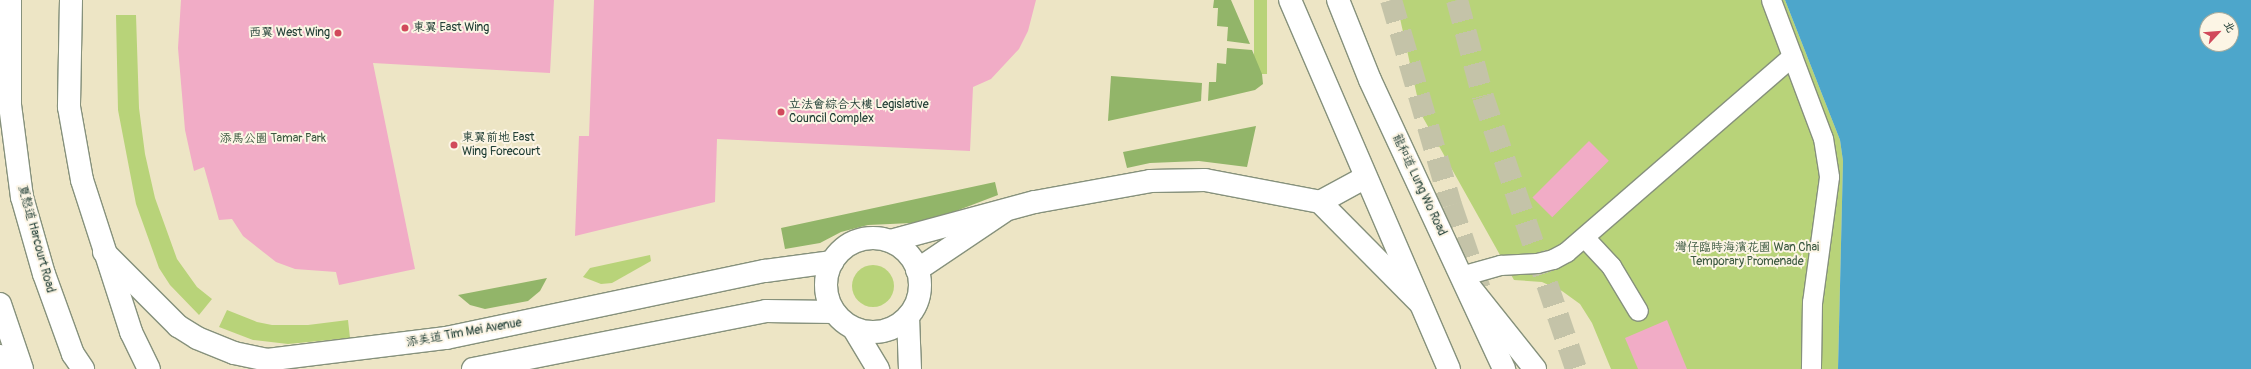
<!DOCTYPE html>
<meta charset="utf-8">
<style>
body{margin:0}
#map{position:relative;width:2251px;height:369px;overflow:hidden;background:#ede5c5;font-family:Pangolin,"LXGW WenKai TC",sans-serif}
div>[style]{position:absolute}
.green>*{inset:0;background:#b8d379;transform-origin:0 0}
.round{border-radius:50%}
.forest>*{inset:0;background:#92b569}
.water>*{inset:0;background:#4da6cb}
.building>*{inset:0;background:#f1acc6;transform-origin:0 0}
.trunk-tunnel>*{height:22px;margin-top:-11px;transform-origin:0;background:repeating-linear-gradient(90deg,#c4c3a8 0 22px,transparent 0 33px)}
.roads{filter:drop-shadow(1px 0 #86917c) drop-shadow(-1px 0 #86917c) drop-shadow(0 1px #86917c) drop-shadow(0 -1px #86917c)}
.pedestrian>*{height:19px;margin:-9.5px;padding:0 9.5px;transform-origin:9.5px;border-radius:9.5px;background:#fff}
.minor>*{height:22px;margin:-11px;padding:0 11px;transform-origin:11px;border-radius:11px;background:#fff}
.tertiary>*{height:22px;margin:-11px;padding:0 11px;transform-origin:11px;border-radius:11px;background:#fff}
.secondary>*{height:22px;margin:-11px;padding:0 11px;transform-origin:11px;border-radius:11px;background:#fff}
.secondary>.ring{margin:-11px;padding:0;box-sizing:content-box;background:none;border:22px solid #fff;border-radius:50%}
.primary>*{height:22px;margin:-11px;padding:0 11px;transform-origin:11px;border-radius:11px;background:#fff}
.trunk>*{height:22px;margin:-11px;padding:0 11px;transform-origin:11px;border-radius:11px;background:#fff}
.dots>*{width:11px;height:11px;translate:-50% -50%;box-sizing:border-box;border:2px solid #fcf5e5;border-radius:50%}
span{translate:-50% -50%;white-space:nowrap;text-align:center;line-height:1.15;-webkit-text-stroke:4px #fcf5e5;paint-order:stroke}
.poi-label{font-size:12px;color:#1f3d34}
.left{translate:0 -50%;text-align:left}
.right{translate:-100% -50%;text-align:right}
.park-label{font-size:12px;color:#3e5b42}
.street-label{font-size:12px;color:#1f3d34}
.north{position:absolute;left:2199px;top:12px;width:40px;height:40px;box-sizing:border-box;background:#fcf5e5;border:1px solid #a4ab9e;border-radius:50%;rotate:64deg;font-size:11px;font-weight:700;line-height:16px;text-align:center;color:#1f3d34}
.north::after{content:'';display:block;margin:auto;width:14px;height:18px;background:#d1495b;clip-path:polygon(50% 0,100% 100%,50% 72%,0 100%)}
</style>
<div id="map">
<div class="green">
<i style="left:1254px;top:0;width:13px;height:74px"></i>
<i style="clip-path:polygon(1396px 0,1785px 0,1840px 140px,1843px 161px,1838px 369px,1611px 369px,1592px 323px,1580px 304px,1562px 291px,1542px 282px,1514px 280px,1421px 114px)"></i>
<i style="clip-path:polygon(116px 15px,136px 15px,139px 108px,145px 154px,155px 198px,177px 259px,197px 287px,212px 299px,199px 315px,170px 285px,159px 268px,136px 204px,118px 110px)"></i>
<i style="clip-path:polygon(650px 255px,651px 261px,612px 283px,601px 284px,583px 277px,590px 268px)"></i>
<i class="round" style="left:852px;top:265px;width:42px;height:42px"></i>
<i style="clip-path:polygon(227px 310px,257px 322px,272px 325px,308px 325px,348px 320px,350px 338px,288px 344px,253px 340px,219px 327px)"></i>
</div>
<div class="forest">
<i style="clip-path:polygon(1214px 0,1231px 0,1250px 44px,1227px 41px,1228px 27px,1217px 26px,1218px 8px,1213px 8px)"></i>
<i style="clip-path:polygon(1227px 48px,1252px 50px,1262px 74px,1263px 84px,1255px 90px,1208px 101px,1209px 82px,1216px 82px,1217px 63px,1226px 64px)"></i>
<i style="clip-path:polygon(1111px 76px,1202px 83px,1201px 101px,1108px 121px)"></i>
<i style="clip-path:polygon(1256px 126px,1247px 167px,1199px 161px,1150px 163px,1127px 168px,1123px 152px)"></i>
<i style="clip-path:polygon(995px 182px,998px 195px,943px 216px,912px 223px,868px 225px,841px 232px,820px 243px,785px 249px,781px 228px)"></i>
<i style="clip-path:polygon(547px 278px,540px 291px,528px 301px,485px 309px,470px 305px,458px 295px)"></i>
</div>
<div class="water">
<i style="clip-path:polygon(evenodd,1785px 0,2251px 0,2251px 369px,1838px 369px,1843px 161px,1840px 140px,1785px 0,2207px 20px,2231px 20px,2231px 44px,2207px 44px,2207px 20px)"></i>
</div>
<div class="building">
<i style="clip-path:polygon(181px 0,554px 0,550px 73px,373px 63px,415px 269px,339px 285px,336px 272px,295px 269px,276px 262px,243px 236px,232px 219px,219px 220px,204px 167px,194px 171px,185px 130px,178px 48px)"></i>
<i style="clip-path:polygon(594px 0,1036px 0,1028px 31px,1019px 49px,991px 79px,973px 87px,970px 151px,717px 139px,715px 202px,575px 236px,579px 136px,589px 136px)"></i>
<i style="left:1589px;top:141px;width:28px;height:80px;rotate:45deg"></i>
<i style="clip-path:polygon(1667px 320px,1687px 369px,1638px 369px,1625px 338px)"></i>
</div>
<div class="trunk-tunnel">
<i style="left:1391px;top:0;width:214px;rotate:73.7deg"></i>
<i style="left:1451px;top:205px;width:92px;rotate:71deg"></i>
<i style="left:1457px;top:0;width:100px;rotate:75deg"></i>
<i style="left:1483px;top:97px;width:287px;rotate:71.1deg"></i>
</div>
<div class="roads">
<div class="pedestrian">
<i style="left:1771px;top:0;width:147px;rotate:69.4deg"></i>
<i style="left:1823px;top:138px;width:39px;rotate:81deg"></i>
<i style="left:1829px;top:177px;width:126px;rotate:97.7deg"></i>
<i style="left:1812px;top:302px;width:67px;rotate:90.9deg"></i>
<i style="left:1584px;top:237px;width:40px;rotate:47deg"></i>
<i style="left:1611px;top:266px;width:52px;rotate:59deg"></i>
<i style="left:1461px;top:276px;width:41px;rotate:-15.8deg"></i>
<i style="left:1500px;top:265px;width:37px;rotate:-3deg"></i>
<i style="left:1537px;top:263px;width:16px;rotate:-14deg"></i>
<i style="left:1553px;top:259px;width:15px;rotate:-28deg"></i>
<i style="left:1566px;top:252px;width:299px;rotate:-40.9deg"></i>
</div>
<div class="minor">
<i style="left:1320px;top:202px;width:141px;rotate:45.3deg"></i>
<i style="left:917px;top:270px;width:104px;rotate:-34deg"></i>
<i style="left:473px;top:369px;width:299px;rotate:-11.2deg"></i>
<i style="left:766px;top:311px;width:68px;rotate:0.8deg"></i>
</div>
<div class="tertiary">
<i style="left:890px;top:241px;width:150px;rotate:-15.1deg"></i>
<i style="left:1035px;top:202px;width:117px;rotate:-10.3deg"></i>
<i style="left:1150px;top:181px;width:55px;rotate:-1deg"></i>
<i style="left:1205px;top:180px;width:117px;rotate:10.8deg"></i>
<i style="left:1320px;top:202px;width:50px;rotate:-28.6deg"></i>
<i style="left:1469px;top:286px;width:106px;rotate:51.5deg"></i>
<i style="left:854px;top:329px;width:47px;rotate:59deg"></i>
<i style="left:0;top:356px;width:17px;rotate:50deg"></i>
</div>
<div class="secondary">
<i style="left:1290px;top:0;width:402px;rotate:66.7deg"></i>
<i class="ring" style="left:826px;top:238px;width:72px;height:72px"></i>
<i style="left:104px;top:252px;width:105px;rotate:45deg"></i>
<i style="left:178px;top:326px;width:22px;rotate:32deg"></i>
<i style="left:197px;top:338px;width:40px;rotate:22deg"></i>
<i style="left:234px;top:353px;width:33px;rotate:12deg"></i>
<i style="left:266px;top:360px;width:181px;rotate:-7deg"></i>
<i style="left:446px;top:338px;width:326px;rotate:-11.9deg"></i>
<i style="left:765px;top:271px;width:68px;rotate:-7.7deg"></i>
<i style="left:0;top:304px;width:69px;rotate:71.3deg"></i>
<i style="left:908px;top:317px;width:52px;rotate:87.8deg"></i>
</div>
<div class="primary">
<i style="left:71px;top:0;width:107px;rotate:91.1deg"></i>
<i style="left:69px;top:107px;width:74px;rotate:79.9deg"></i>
<i style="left:82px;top:180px;width:160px;rotate:72.1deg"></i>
<i style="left:131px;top:332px;width:41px;rotate:64.1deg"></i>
<i style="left:1338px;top:0;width:86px;rotate:68.2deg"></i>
<i style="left:1370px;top:80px;width:319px;rotate:65.1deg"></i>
</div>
<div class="trunk">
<i style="left:10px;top:0;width:105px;rotate:90deg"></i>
<i style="left:10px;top:105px;width:93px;rotate:82.6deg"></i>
<i style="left:22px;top:197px;width:80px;rotate:74.1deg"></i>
<i style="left:44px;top:274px;width:85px;rotate:70.1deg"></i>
<i style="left:73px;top:354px;width:18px;rotate:56deg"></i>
</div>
</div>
<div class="dots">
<i style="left:405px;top:28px;background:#d1495b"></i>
<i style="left:338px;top:33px;background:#d1495b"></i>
<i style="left:781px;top:112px;background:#d1495b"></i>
<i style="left:454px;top:145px;background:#d1495b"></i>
</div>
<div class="poi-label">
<span class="left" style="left:413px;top:28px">東翼 East Wing</span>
<span class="right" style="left:330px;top:33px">西翼 West Wing</span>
<span class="left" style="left:789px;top:112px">立法會綜合大樓 Legislative<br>Council Complex</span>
<span class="left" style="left:462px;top:145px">東翼前地 East<br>Wing Forecourt</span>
</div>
<div class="park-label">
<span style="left:273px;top:139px">添馬公園 Tamar Park</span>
<span style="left:1747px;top:255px">灣仔臨時海濱花園 Wan Chai<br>Temporary Promenade</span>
</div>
<div class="street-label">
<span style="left:1419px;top:185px;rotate:65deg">龍和道 Lung Wo Road</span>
<span style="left:36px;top:239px;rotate:75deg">夏慤道 Harcourt Road</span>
<span style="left:464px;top:333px;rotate:-10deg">添美道 Tim Mei Avenue</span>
</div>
<div class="north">北</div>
</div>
